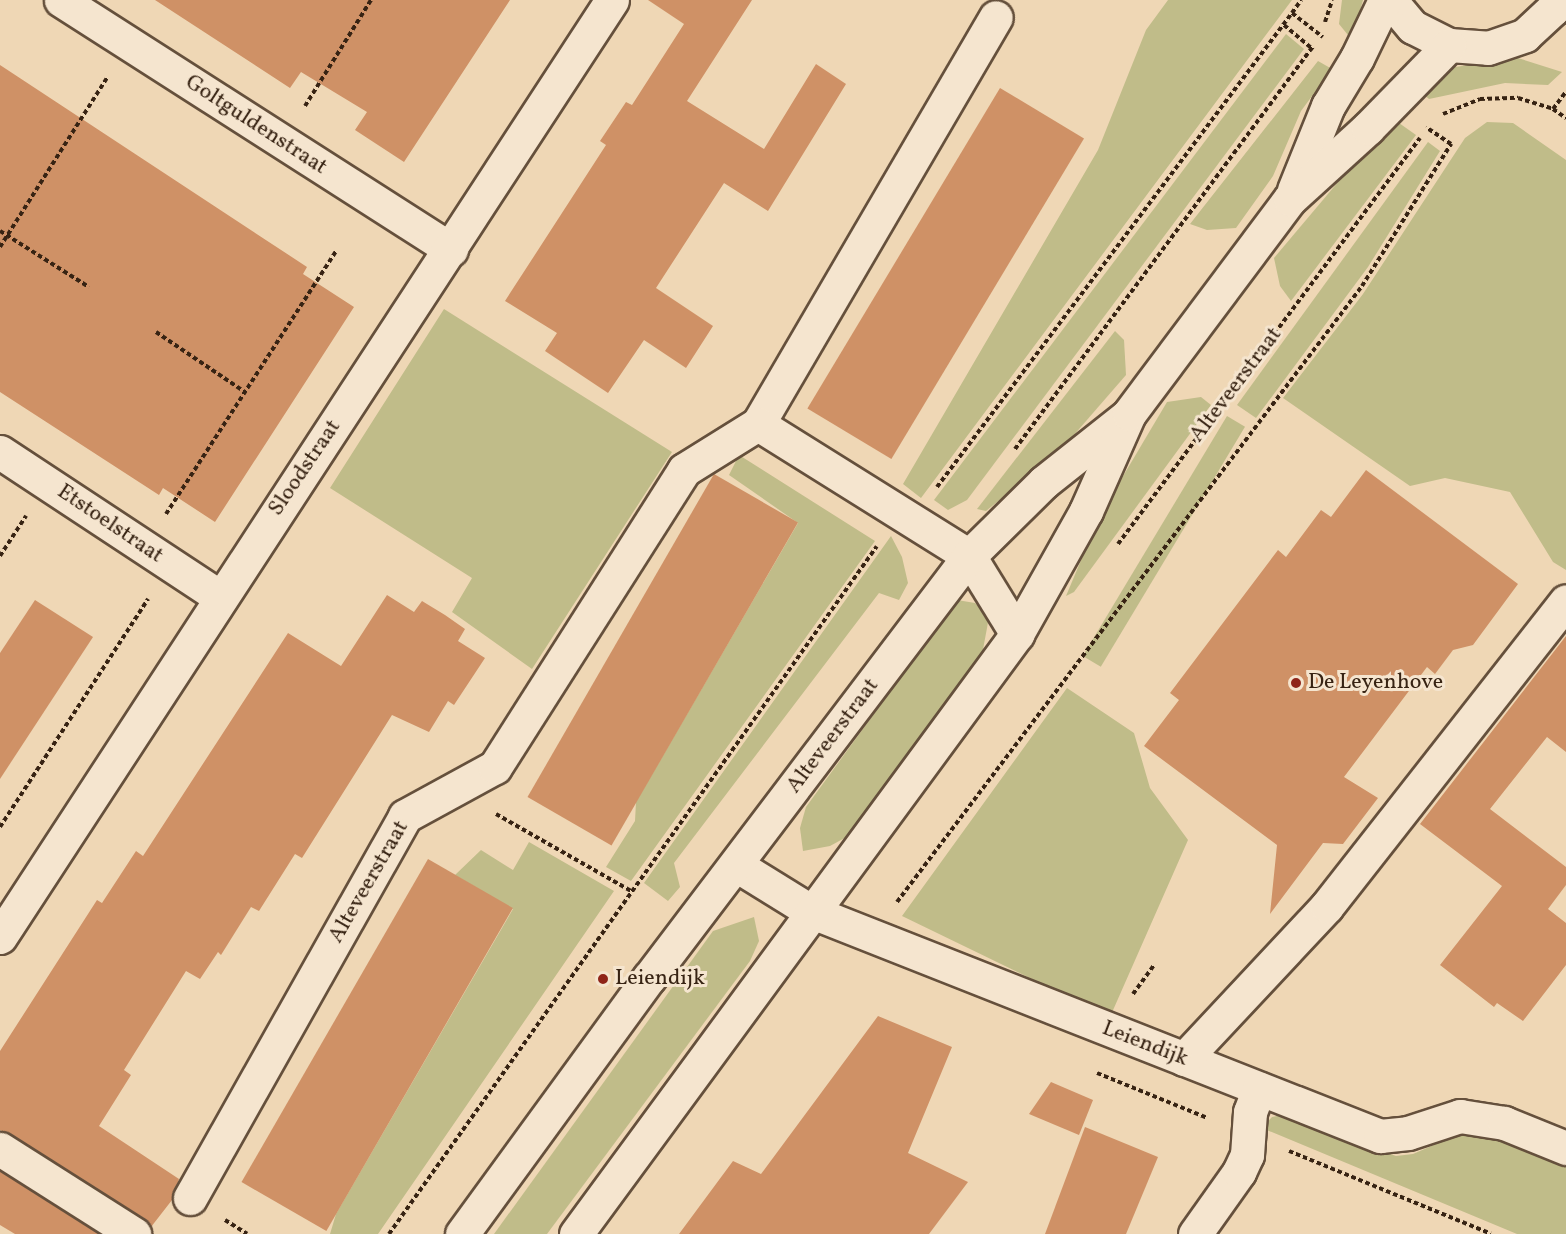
<!DOCTYPE html>
<style>
body{margin:0}
#map{position:relative;width:1566px;height:1234px;overflow:hidden;background:#efd7b5;font-family:Vollkorn,serif}
div>[style]{position:absolute}
.green>*{inset:0;background:#c0bc89;transform-origin:0 0}
.building>*{inset:0;background:#cf9166;transform-origin:0 0}
.path>*{height:4px;margin-top:-2px;transform-origin:0;background:repeating-linear-gradient(90deg,#372313 0 4.5px,transparent 0 7.5px)}
.roads{filter:drop-shadow(2px 0 #65503c) drop-shadow(-2px 0 #65503c) drop-shadow(0 2px #65503c) drop-shadow(0 -2px #65503c)}
.minor>*{height:33px;margin:-16.5px;padding:0 16.5px;transform-origin:16.5px;border-radius:16.5px;background:#f5e5cf}
.dots>*{width:16px;height:16px;translate:-50% -50%;box-sizing:border-box;border:3px solid #f5e5cf;border-radius:50%}
span{translate:-50% -50%;white-space:nowrap;text-align:center;line-height:1.15;-webkit-text-stroke:6px #f5e5cf;paint-order:stroke}
.street-label{font-size:22px;color:#372313}
.poi-label{font-size:22px;color:#372313}
.left{translate:0 -50%;text-align:left}
</style>
<div id="map">
<div class="green">
<i style="clip-path:polygon(1168px 0,1292px 0,921px 498px,903px 484px,1098px 150px,1146px 30px)"></i>
<i style="clip-path:polygon(1342px 0,1363px 0,1352px 40px,1339px 24px)"></i>
<i style="clip-path:polygon(1286px 34px,1304px 49px,967px 500px,948px 510px,934px 500px)"></i>
<i style="clip-path:polygon(1518px 58px,1562px 72px,1548px 85px,1505px 83px,1429px 99px,1419px 91px,1455px 67px)"></i>
<i style="clip-path:polygon(1318px 61px,1332px 69px,1301px 111px,1273px 176px,1236px 228px,1207px 230px,1190px 224px)"></i>
<i style="clip-path:polygon(1392px 118px,1416px 135px,1291px 301px,1280px 286px,1274px 258px)"></i>
<i style="clip-path:polygon(1487px 122px,1513px 123px,1566px 160px,1566px 570px,1553px 562px,1510px 492px,1445px 478px,1410px 486px,1283px 398px,1363px 294px,1465px 138px)"></i>
<i style="clip-path:polygon(1428px 142px,1440px 151px,1368px 267px,1256px 418px,1237px 405px)"></i>
<i style="clip-path:polygon(444px 309px,672px 452px,532px 669px,452px 612px,472px 578px,330px 488px)"></i>
<i style="clip-path:polygon(1115px 331px,1124px 340px,1126px 375px,1060px 451px,986px 511px,977px 509px)"></i>
<i style="clip-path:polygon(1201px 397px,1211px 405px,1074px 592px,1066px 596px,1100px 515px,1167px 402px)"></i>
<i style="left:1227px;top:416px;width:21px;height:280px;rotate:31deg"></i>
<i style="clip-path:polygon(739px 455px,875px 541px,631px 881px,606px 867px,635px 821px,636px 802px,798px 523px,729px 475px)"></i>
<i style="clip-path:polygon(891px 536px,902px 557px,908px 583px,899px 600px,879px 593px,674px 863px,680px 887px,668px 901px,644px 883px)"></i>
<i style="clip-path:polygon(957px 600px,975px 603px,989px 617px,982px 655px,852px 834px,830px 846px,803px 851px,800px 828px,806px 807px)"></i>
<i style="clip-path:polygon(1067px 688px,1134px 733px,1150px 788px,1188px 840px,1110px 1017px,902px 916px)"></i>
<i style="clip-path:polygon(529px 842px,614px 891px,378px 1234px,330px 1234px,336px 1214px,513px 909px,455px 875px,481px 850px,513px 870px)"></i>
<i style="clip-path:polygon(754px 917px,759px 941px,750px 961px,547px 1234px,494px 1234px,713px 931px)"></i>
<i style="clip-path:polygon(1282px 1115px,1396px 1156px,1413px 1154px,1466px 1131px,1486px 1131px,1566px 1162px,1566px 1234px,1517px 1234px,1262px 1128px,1272px 1117px)"></i>
</div>
<div class="building">
<i style="clip-path:polygon(155px 0,510px 0,404px 162px,355px 130px,367px 112px,301px 72px,290px 88px)"></i>
<i style="clip-path:polygon(648px 0,752px 0,687px 101px,764px 149px,816px 64px,846px 84px,768px 211px,724px 183px,656px 288px,713px 326px,686px 368px,644px 340px,608px 393px,545px 351px,557px 333px,505px 301px,606px 145px,600px 141px,626px 102px,632px 105px,684px 24px)"></i>
<i style="clip-path:polygon(0 65px,307px 267px,303px 274px,354px 307px,215px 522px,163px 488px,159px 495px,0 392px)"></i>
<i style="left:1000px;top:88px;width:98px;height:374px;rotate:31deg"></i>
<i style="clip-path:polygon(1366px 470px,1518px 584px,1473px 645px,1453px 650px,1435px 674px,1427px 667px,1344px 777px,1378px 798px,1343px 844px,1323px 843px,1270px 914px,1277px 845px,1144px 746px,1179px 700px,1170px 693px,1278px 550px,1286px 557px,1321px 510px,1331px 517px)"></i>
<i style="left:714px;top:474px;width:97px;height:373px;rotate:30deg"></i>
<i style="clip-path:polygon(387px 595px,414px 612px,422px 601px,445px 615px,465px 629px,458px 641px,485px 658px,454px 705px,448px 701px,429px 732px,392px 715px,302px 858px,295px 854px,259px 911px,251px 907px,221px 955px,218px 952px,200px 979px,186px 971px,124px 1070px,131px 1075px,99px 1126px,179px 1179px,172px 1200px,151px 1227px,144px 1218px,0 1130px,0 1051px,97px 900px,102px 903px,136px 851px,143px 856px,288px 633px,341px 666px)"></i>
<i style="clip-path:polygon(35px 600px,93px 637px,0 779px,0 653px)"></i>
<i style="clip-path:polygon(1566px 636px,1566px 752px,1547px 737px,1490px 809px,1566px 867px,1566px 885px,1548px 909px,1566px 923px,1566px 965px,1523px 1021px,1497px 1003px,1494px 1007px,1440px 965px,1502px 886px,1420px 824px)"></i>
<i style="left:428px;top:859px;width:98px;height:373px;rotate:30deg"></i>
<i style="clip-path:polygon(878px 1016px,952px 1047px,908px 1153px,968px 1182px,929px 1234px,679px 1234px,733px 1161px,761px 1174px)"></i>
<i style="clip-path:polygon(1051px 1082px,1093px 1100px,1079px 1135px,1029px 1114px)"></i>
<i style="clip-path:polygon(1085px 1127px,1158px 1157px,1126px 1234px,1045px 1234px)"></i>
<i style="clip-path:polygon(0 1171px,99px 1234px,15px 1234px,0 1225px)"></i>
</div>
<div class="path">
<i style="left:1292px;top:13px;width:16px;rotate:-55deg"></i>
<i style="left:1325px;top:22px;width:23px;rotate:-72deg"></i>
<i style="left:1284px;top:25px;width:38px;rotate:40deg"></i>
<i style="left:305px;top:106px;width:125px;rotate:-58.1deg"></i>
<i style="left:1553px;top:109px;width:21px;rotate:-53deg"></i>
<i style="left:1443px;top:114px;width:40px;rotate:-22deg"></i>
<i style="left:1480px;top:99px;width:38px;rotate:-2deg"></i>
<i style="left:1518px;top:98px;width:37px;rotate:17deg"></i>
<i style="left:1553px;top:109px;width:16px;rotate:35deg"></i>
<i style="left:0;top:231px;width:105px;rotate:32.2deg"></i>
<i style="left:0;top:247px;width:200px;rotate:-57.7deg"></i>
<i style="left:156px;top:332px;width:107px;rotate:34deg"></i>
<i style="left:1015px;top:449px;width:500px;rotate:-53.5deg"></i>
<i style="left:937px;top:487px;width:592px;rotate:-53.17deg"></i>
<i style="left:1292px;top:13px;width:39px;rotate:38deg"></i>
<i style="left:166px;top:514px;width:313px;rotate:-57.1deg"></i>
<i style="left:1118px;top:544px;width:506px;rotate:-53.36deg"></i>
<i style="left:0;top:556px;width:48px;rotate:-57deg"></i>
<i style="left:496px;top:814px;width:155px;rotate:29.7deg"></i>
<i style="left:0;top:827px;width:272px;rotate:-57deg"></i>
<i style="left:897px;top:902px;width:772px;rotate:-52.95deg"></i>
<i style="left:1362px;top:286px;width:168px;rotate:-57.9deg"></i>
<i style="left:1451px;top:144px;width:30px;rotate:-146deg"></i>
<i style="left:1133px;top:994px;width:36px;rotate:-54deg"></i>
<i style="left:1097px;top:1073px;width:119px;rotate:22.2deg"></i>
<i style="left:1289px;top:1151px;width:218px;rotate:22.3deg"></i>
<i style="left:225px;top:1220px;width:26px;rotate:32deg"></i>
<i style="left:389px;top:1234px;width:843px;rotate:-54.65deg"></i>
</div>
<div class="roads">
<div class="minor">
<i style="left:61px;top:0;width:463px;rotate:32.6deg"></i>
<i style="left:1390px;top:0;width:35px;rotate:50deg"></i>
<i style="left:1413px;top:27px;width:40px;rotate:26.6deg"></i>
<i style="left:1449px;top:45px;width:39px;rotate:4deg"></i>
<i style="left:1488px;top:48px;width:39px;rotate:-19deg"></i>
<i style="left:1525px;top:35px;width:38px;rotate:-43deg"></i>
<i style="left:1553px;top:9px;width:10px;rotate:-61deg"></i>
<i style="left:1294px;top:190px;width:91px;rotate:-68deg"></i>
<i style="left:1328px;top:106px;width:56px;rotate:-58.9deg"></i>
<i style="left:1357px;top:58px;width:64px;rotate:-64.2deg"></i>
<i style="left:758px;top:424px;width:471px;rotate:-59.7deg"></i>
<i style="left:0;top:452px;width:263px;rotate:33.4deg"></i>
<i style="left:736px;top:865px;width:89px;rotate:31.7deg"></i>
<i style="left:812px;top:912px;width:611px;rotate:21.52deg"></i>
<i style="left:1380px;top:1136px;width:28px;rotate:-6deg"></i>
<i style="left:1408px;top:1133px;width:55px;rotate:-18.1deg"></i>
<i style="left:1460px;top:1116px;width:45px;rotate:9deg"></i>
<i style="left:1504px;top:1123px;width:67px;rotate:22deg"></i>
<i style="left:0;top:937px;width:1119px;rotate:-56.85deg"></i>
<i style="left:1184px;top:1059px;width:209px;rotate:-46.9deg"></i>
<i style="left:1327px;top:906px;width:387px;rotate:-51.9deg"></i>
<i style="left:0;top:1149px;width:159px;rotate:32.4deg"></i>
<i style="left:190px;top:1198px;width:438px;rotate:-60.6deg"></i>
<i style="left:405px;top:816px;width:102px;rotate:-28.6deg"></i>
<i style="left:495px;top:767px;width:352px;rotate:-57.5deg"></i>
<i style="left:684px;top:470px;width:87px;rotate:-31.9deg"></i>
<i style="left:758px;top:424px;width:249px;rotate:32deg"></i>
<i style="left:969px;top:556px;width:92px;rotate:58.4deg"></i>
<i style="left:462px;top:1234px;width:317px;rotate:-53.9deg"></i>
<i style="left:649px;top:978px;width:530px;rotate:-52.83deg"></i>
<i style="left:969px;top:556px;width:105px;rotate:-44.6deg"></i>
<i style="left:1044px;top:482px;width:105px;rotate:-38.4deg"></i>
<i style="left:576px;top:1234px;width:745px;rotate:-53.68deg"></i>
<i style="left:1017px;top:634px;width:141px;rotate:-60.7deg"></i>
<i style="left:1086px;top:511px;width:106px;rotate:-66.1deg"></i>
<i style="left:1129px;top:414px;width:269px;rotate:-53.2deg"></i>
<i style="left:1290px;top:199px;width:105px;rotate:-42.3deg"></i>
<i style="left:1368px;top:128px;width:116px;rotate:-45.7deg"></i>
<i style="left:1195px;top:1234px;width:76px;rotate:-54.6deg"></i>
<i style="left:1239px;top:1172px;width:19px;rotate:-65deg"></i>
<i style="left:1247px;top:1155px;width:43px;rotate:-86deg"></i>
<i style="left:1250px;top:1112px;width:25px;rotate:-69deg"></i>
</div>
</div>
<div class="dots">
<i style="left:1296px;top:683px;background:#8f2418"></i>
<i style="left:603px;top:979px;background:#8f2418"></i>
</div>
<div class="street-label">
<span style="left:256px;top:125px;rotate:33deg">Goltguldenstraat</span>
<span style="left:1236px;top:385px;rotate:-53deg">Alteveerstraat</span>
<span style="left:305px;top:468px;rotate:-56deg">Sloodstraat</span>
<span style="left:110px;top:524px;rotate:34deg">Etstoelstraat</span>
<span style="left:833px;top:736px;rotate:-53deg">Alteveerstraat</span>
<span style="left:369px;top:882px;rotate:-60deg">Alteveerstraat</span>
<span style="left:1145px;top:1044px;rotate:21deg">Leiendijk</span>
</div>
<div class="poi-label">
<span class="left" style="left:1308px;top:683px">De Leyenhove</span>
<span class="left" style="left:615px;top:979px">Leiendijk</span>
</div>
</div>
